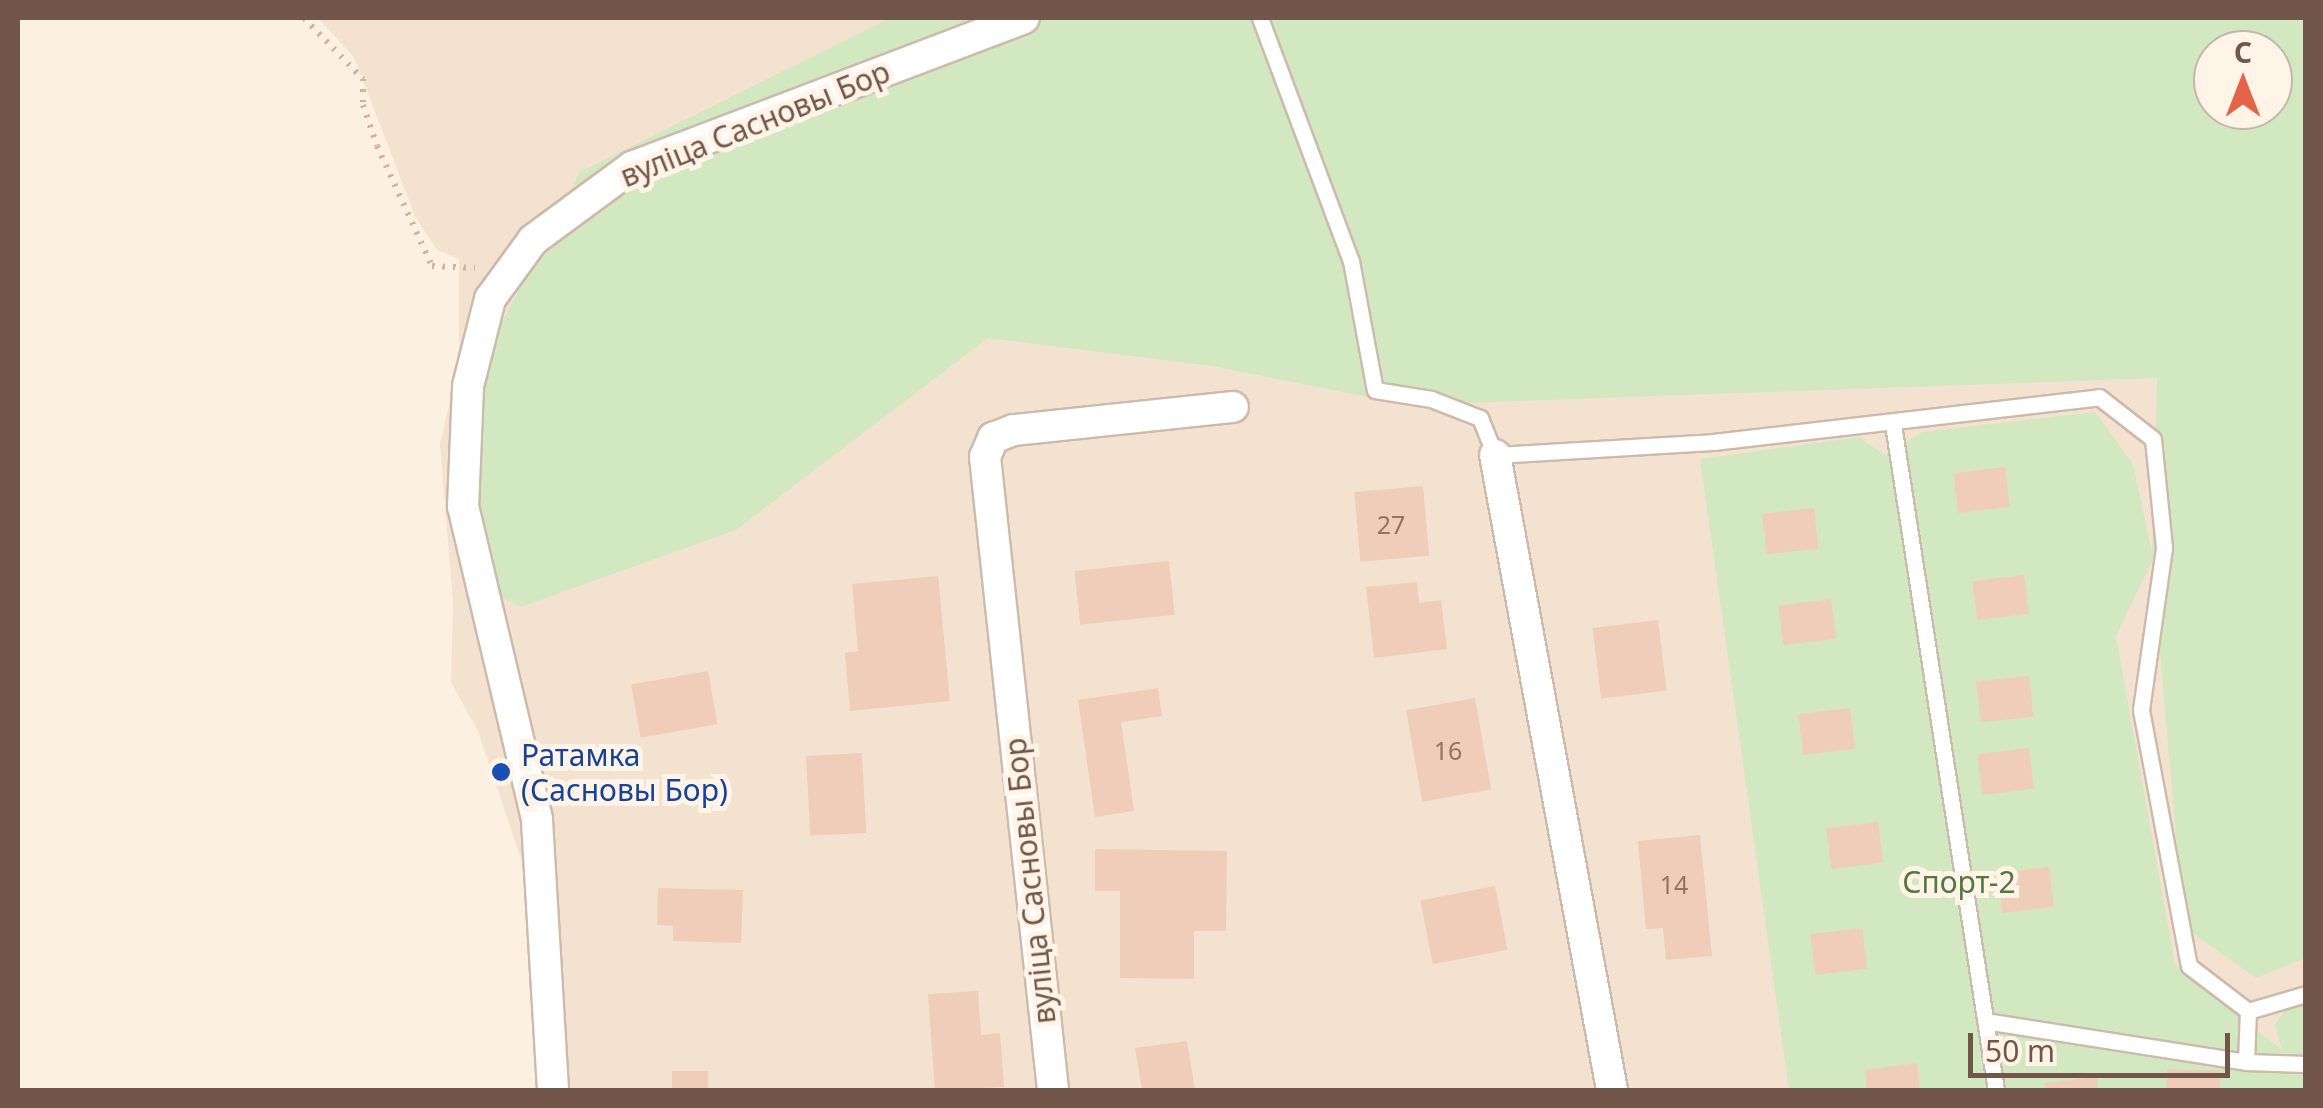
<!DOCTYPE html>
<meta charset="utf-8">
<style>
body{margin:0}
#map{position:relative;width:2323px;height:1108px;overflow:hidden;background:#fcf0e1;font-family:"Noto Sans",sans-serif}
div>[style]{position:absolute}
.residential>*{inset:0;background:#f3e2d0}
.green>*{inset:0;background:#d2e8c0}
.building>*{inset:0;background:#f0cdb9;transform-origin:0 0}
.path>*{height:6px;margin-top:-3px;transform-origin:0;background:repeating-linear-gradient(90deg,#d5b09d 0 2.5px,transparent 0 10.5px)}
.roads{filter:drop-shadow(2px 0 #cebaab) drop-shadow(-2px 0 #cebaab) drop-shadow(0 2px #cebaab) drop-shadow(0 -2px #cebaab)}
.service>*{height:15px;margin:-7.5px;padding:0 7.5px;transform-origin:7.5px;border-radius:7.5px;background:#fff}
.minor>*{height:30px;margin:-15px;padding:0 15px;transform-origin:15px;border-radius:15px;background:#fff}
.dots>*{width:28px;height:28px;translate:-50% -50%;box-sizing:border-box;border:5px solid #fff4e7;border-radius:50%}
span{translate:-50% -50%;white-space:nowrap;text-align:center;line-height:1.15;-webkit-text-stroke:10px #fff4e7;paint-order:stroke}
.number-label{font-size:25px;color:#927465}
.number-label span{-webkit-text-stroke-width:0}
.street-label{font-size:30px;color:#725649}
.transit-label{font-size:30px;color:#164399}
.left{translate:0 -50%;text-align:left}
.park-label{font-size:30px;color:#547841}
.frame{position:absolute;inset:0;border:20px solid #725649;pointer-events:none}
.north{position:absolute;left:2193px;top:30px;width:100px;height:100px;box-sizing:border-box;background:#fff4e7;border:2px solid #c7b5a8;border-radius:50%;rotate:0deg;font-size:28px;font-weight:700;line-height:40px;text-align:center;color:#725649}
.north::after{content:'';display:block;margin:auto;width:35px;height:45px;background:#e46448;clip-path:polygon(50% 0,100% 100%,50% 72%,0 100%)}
.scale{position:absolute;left:1968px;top:1033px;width:262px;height:45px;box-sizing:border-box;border:5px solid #725649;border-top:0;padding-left:12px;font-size:30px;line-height:35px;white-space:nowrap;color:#725649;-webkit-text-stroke:8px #fff4e7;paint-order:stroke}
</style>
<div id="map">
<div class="residential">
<i style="clip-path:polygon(evenodd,318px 18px,2305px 18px,2305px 1090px,553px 1090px,547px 937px,478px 731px,451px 682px,453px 603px,440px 444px,459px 362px,459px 259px,437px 250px,415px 216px,354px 57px,318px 18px,2213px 50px,2273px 50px,2273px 110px,2213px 110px,2213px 50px)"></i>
</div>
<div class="green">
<i style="clip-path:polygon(evenodd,890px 18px,2305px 18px,2305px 958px,2256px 978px,2184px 927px,2152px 561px,2116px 636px,2175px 965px,2282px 1050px,2275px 1025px,2286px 1008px,2305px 1003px,2305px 1090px,1789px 1090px,1700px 459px,1859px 437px,1884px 455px,1922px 432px,2095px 412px,2133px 464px,2152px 553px,2157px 378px,1409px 405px,1212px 366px,988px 338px,736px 530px,521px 607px,491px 592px,478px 507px,477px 415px,498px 330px,580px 172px,890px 18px,2213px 50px,2273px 50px,2273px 110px,2213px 110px,2213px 50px)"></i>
</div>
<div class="building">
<i style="left:2005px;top:467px;width:40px;height:52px;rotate:83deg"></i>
<i style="left:1423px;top:486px;width:70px;height:69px;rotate:85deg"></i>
<i style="left:1814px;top:508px;width:41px;height:52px;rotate:84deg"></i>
<i style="left:1169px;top:561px;width:54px;height:95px;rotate:84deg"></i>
<i style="left:2024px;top:575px;width:39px;height:52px;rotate:83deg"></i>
<i style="clip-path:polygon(938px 576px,950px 701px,850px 711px,845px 653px,858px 651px,852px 584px)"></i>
<i style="clip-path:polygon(1417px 582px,1419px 603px,1441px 600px,1447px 649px,1374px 658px,1366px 587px)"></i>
<i style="left:1831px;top:599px;width:40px;height:53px;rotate:83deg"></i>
<i style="left:1658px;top:620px;width:71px;height:66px;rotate:83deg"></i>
<i style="left:708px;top:671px;width:54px;height:78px;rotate:80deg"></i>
<i style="left:2029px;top:676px;width:41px;height:53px;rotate:84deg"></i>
<i style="clip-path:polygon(1158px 688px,1162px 716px,1121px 722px,1134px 811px,1095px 817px,1078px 700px)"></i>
<i style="left:1475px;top:698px;width:93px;height:70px;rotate:80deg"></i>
<i style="left:1850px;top:708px;width:41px;height:52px;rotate:83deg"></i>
<i style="left:2029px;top:748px;width:41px;height:52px;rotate:83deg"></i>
<i style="left:862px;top:753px;width:80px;height:56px;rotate:87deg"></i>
<i style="left:1878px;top:822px;width:41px;height:52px;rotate:83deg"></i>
<i style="clip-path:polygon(1700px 835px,1712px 956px,1666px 960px,1663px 928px,1646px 929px,1638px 841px)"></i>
<i style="clip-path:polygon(1095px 849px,1227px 851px,1226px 931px,1194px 931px,1194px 979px,1120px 978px,1120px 891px,1095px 891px)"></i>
<i style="left:2049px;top:867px;width:40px;height:52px;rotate:83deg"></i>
<i style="left:1495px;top:886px;width:65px;height:76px;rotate:79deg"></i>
<i style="clip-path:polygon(658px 888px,743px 890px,741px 943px,673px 941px,673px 926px,657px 925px)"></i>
<i style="left:1862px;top:928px;width:41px;height:52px;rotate:83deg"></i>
<i style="clip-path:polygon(978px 991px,981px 1035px,1000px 1033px,1004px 1087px,935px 1090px,928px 994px)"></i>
<i style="clip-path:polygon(1187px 1041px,1195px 1090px,1142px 1090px,1135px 1048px)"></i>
<i style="clip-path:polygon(1917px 1063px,1920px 1090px,1867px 1090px,1865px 1070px)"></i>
<i style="left:2167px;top:1069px;width:53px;height:21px;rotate:2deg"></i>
<i style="left:708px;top:1071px;width:19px;height:36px;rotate:90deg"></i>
<i style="clip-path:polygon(2097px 1077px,2098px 1090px,2045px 1090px,2044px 1083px)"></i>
</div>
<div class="path">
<i style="left:304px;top:18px;width:85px;rotate:46deg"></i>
<i style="left:363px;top:79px;width:26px;rotate:90deg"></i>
<i style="left:363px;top:105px;width:43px;rotate:71.1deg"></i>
<i style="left:377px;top:146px;width:132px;rotate:65.4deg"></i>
<i style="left:432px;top:266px;width:43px;rotate:2.7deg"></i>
</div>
<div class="roads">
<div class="service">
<i style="left:1260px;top:18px;width:259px;rotate:69.5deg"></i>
<i style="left:1351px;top:261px;width:131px;rotate:79.5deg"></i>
<i style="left:1375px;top:390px;width:57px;rotate:9.1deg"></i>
<i style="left:1431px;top:399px;width:53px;rotate:21.2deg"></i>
<i style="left:1480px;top:418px;width:40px;rotate:68deg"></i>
<i style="left:1495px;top:455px;width:218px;rotate:-3.4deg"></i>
<i style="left:1713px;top:442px;width:389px;rotate:-6.6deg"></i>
<i style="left:2099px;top:397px;width:68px;rotate:37.9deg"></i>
<i style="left:2153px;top:439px;width:110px;rotate:84.2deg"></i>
<i style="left:2164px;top:548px;width:164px;rotate:98.1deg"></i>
<i style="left:2141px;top:710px;width:260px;rotate:79.4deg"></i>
<i style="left:2189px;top:966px;width:74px;rotate:37.3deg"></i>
<i style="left:1893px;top:424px;width:674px;rotate:81.21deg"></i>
<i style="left:2248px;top:1011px;width:60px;rotate:-16.3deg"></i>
<i style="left:1985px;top:1021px;width:264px;rotate:8.9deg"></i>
<i style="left:2246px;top:1062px;width:60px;rotate:1.9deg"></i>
<i style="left:2246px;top:1062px;width:51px;rotate:-87.8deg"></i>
</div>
<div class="minor">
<i style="left:1495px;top:455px;width:646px;rotate:79.56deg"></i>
<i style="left:553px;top:1090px;width:271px;rotate:-93.4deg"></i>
<i style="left:537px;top:819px;width:321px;rotate:-103.3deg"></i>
<i style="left:463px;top:507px;width:121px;rotate:-87.6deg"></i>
<i style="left:468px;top:386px;width:90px;rotate:-75.8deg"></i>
<i style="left:490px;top:299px;width:73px;rotate:-53.9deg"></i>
<i style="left:533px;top:240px;width:123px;rotate:-36.4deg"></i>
<i style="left:632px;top:167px;width:419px;rotate:-20.8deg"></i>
<i style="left:1053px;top:1090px;width:637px;rotate:-96.13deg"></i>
<i style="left:985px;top:457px;width:21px;rotate:-67deg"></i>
<i style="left:993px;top:438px;width:22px;rotate:-21deg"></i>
<i style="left:1014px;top:430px;width:220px;rotate:-6deg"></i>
</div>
</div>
<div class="dots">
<i style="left:501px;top:772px;background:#1a4fb4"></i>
</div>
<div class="number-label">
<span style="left:1391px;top:524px">27</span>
<span style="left:1448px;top:750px">16</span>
<span style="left:1674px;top:884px">14</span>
</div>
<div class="street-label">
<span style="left:755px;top:124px;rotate:-22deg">вуліца Сасновы Бор</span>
<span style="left:1030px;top:881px;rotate:-96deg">вуліца Сасновы Бор</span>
</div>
<div class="transit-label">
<span class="left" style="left:521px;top:772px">Ратамка<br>(Сасновы Бор)</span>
</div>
<div class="park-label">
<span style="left:1959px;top:882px">Спорт-2</span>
</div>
<div class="frame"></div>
<div class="north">С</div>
<div class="scale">50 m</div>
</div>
